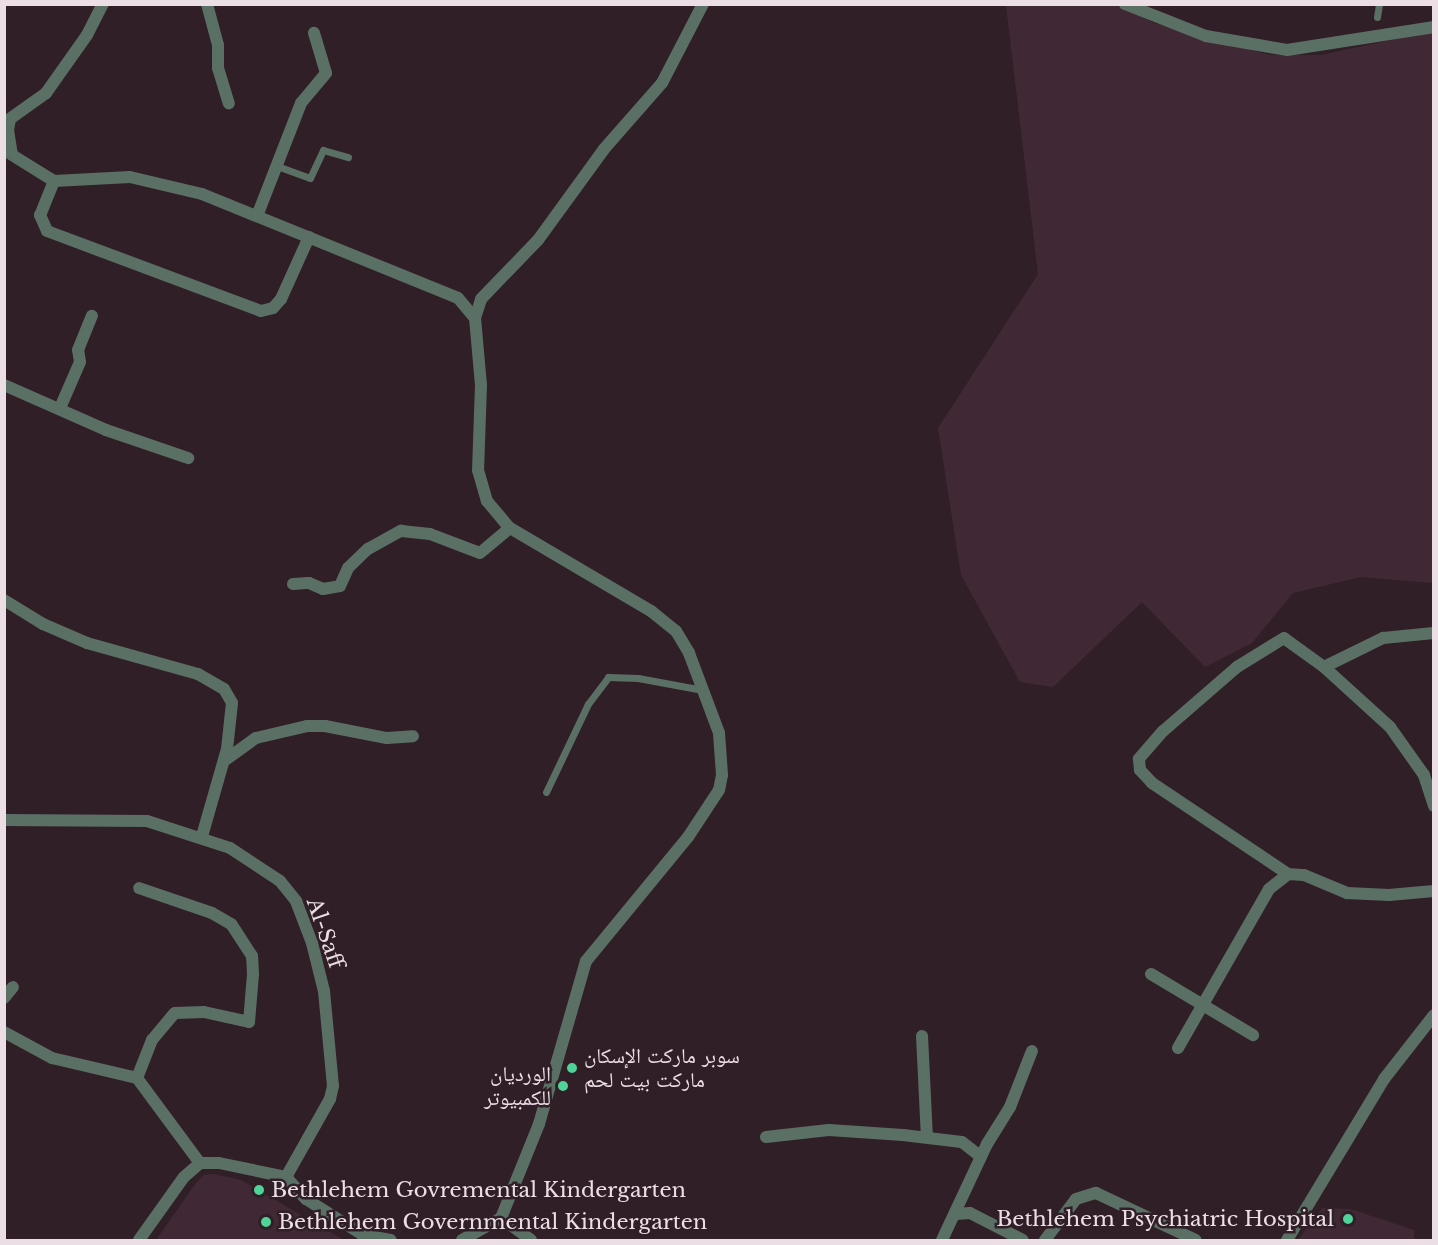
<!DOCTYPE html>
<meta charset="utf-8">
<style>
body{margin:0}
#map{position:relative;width:1438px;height:1245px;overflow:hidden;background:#311f28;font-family:"Libre Baskerville","Noto Naskh Arabic",serif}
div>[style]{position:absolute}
.built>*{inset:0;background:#402935}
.service>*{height:7px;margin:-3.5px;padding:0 3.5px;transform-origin:3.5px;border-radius:3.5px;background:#5b7065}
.minor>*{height:12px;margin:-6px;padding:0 6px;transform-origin:6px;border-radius:6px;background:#5b7065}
.tertiary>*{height:12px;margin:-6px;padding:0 6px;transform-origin:6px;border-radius:6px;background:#5b7065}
.dots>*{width:16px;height:16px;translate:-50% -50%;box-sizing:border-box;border:3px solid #311f28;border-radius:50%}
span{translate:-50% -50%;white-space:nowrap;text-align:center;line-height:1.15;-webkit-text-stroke:5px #311f28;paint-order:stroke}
.street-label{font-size:21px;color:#ebdfe5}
.poi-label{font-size:21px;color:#ebdfe5}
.left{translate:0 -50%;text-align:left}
.right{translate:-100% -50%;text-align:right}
.frame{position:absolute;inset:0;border:6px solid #ebdfe5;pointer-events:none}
</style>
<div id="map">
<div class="built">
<i style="clip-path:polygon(1006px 5px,1119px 5px,1154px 23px,1270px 55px,1321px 55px,1433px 31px,1433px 583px,1361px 577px,1293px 593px,1252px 643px,1205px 667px,1142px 602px,1053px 687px,1020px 682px,961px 575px,938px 428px,1038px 274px)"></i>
<i style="clip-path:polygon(213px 1174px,241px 1180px,344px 1240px,156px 1240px,196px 1183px,204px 1175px)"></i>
<i style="clip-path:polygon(1322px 1208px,1350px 1209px,1414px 1230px,1414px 1240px,1298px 1240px)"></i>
</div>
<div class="service">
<i style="left:1377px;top:17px;width:13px;rotate:-81deg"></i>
<i style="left:277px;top:166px;width:35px;rotate:20deg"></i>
<i style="left:310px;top:178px;width:31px;rotate:-65deg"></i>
<i style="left:323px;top:150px;width:26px;rotate:16deg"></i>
<i style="left:546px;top:792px;width:98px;rotate:-64.5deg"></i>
<i style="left:588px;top:704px;width:34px;rotate:-53deg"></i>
<i style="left:608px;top:677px;width:30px;rotate:2deg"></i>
<i style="left:638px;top:678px;width:66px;rotate:10.5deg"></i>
</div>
<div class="minor">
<i style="left:207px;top:4px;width:42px;rotate:75deg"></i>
<i style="left:218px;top:45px;width:23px;rotate:90deg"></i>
<i style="left:218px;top:68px;width:37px;rotate:73deg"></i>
<i style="left:1125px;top:4px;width:87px;rotate:21.6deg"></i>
<i style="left:1206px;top:36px;width:82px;rotate:9.8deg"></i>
<i style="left:1287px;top:50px;width:149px;rotate:-8.9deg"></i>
<i style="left:10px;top:119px;width:11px;rotate:100deg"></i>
<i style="left:8px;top:130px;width:24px;rotate:81deg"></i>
<i style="left:4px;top:150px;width:59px;rotate:31.8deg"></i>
<i style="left:54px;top:181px;width:76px;rotate:-3deg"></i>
<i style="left:130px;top:177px;width:74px;rotate:13.3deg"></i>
<i style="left:202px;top:194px;width:276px;rotate:22.1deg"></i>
<i style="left:458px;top:298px;width:26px;rotate:50deg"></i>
<i style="left:475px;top:318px;width:67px;rotate:84.9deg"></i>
<i style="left:481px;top:385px;width:85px;rotate:92deg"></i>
<i style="left:478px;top:470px;width:32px;rotate:74deg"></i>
<i style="left:487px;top:501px;width:35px;rotate:50deg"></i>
<i style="left:510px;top:528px;width:164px;rotate:30.5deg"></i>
<i style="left:651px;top:611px;width:32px;rotate:39deg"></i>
<i style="left:676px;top:631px;width:26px;rotate:59deg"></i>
<i style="left:689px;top:653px;width:85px;rotate:69.4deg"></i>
<i style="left:719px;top:733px;width:42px;rotate:85.9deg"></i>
<i style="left:722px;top:775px;width:15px;rotate:101deg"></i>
<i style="left:719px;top:790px;width:56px;rotate:123.4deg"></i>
<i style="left:688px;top:837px;width:161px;rotate:129.4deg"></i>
<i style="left:586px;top:961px;width:170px;rotate:106.1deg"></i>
<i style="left:539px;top:1124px;width:101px;rotate:112deg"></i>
<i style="left:54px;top:181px;width:37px;rotate:112deg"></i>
<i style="left:40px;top:215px;width:17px;rotate:66deg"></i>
<i style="left:47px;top:231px;width:228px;rotate:20.5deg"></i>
<i style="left:261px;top:311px;width:12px;rotate:-14deg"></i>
<i style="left:273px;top:308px;width:12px;rotate:-48deg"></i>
<i style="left:281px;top:299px;width:68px;rotate:-65.7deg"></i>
<i style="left:257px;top:216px;width:121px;rotate:-68.7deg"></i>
<i style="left:301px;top:103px;width:39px;rotate:-50deg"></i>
<i style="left:326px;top:73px;width:42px;rotate:-106.7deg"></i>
<i style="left:475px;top:318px;width:20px;rotate:-72deg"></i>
<i style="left:481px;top:299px;width:82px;rotate:-46deg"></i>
<i style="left:538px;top:240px;width:112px;rotate:-54deg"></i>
<i style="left:604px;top:149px;width:88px;rotate:-48.7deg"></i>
<i style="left:662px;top:83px;width:89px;rotate:-62.6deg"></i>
<i style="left:4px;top:385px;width:111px;rotate:23.8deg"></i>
<i style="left:106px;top:430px;width:87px;rotate:18.9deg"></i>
<i style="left:60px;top:408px;width:50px;rotate:-66.5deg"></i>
<i style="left:80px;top:362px;width:12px;rotate:-99deg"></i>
<i style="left:78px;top:350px;width:37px;rotate:-68deg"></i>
<i style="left:293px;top:584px;width:16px;rotate:-4deg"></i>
<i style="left:309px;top:583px;width:15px;rotate:23deg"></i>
<i style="left:323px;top:589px;width:17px;rotate:-10deg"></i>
<i style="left:340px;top:586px;width:20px;rotate:-66deg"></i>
<i style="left:348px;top:568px;width:28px;rotate:-44deg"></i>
<i style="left:368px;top:549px;width:38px;rotate:-29deg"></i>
<i style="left:401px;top:531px;width:29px;rotate:6deg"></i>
<i style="left:430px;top:534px;width:53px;rotate:20.8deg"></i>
<i style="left:480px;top:553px;width:39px;rotate:-40deg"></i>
<i style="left:4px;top:600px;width:46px;rotate:31.6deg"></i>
<i style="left:43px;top:624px;width:48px;rotate:23.4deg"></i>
<i style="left:87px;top:643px;width:115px;rotate:15.6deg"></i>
<i style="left:198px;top:674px;width:30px;rotate:30deg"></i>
<i style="left:224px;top:689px;width:16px;rotate:60deg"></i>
<i style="left:232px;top:703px;width:46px;rotate:96.2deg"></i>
<i style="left:227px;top:749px;width:91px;rotate:106deg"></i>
<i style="left:1324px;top:667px;width:66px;rotate:-26.2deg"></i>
<i style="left:1383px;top:638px;width:51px;rotate:-5.6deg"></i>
<i style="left:224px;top:761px;width:39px;rotate:-36deg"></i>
<i style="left:256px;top:738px;width:52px;rotate:-13.2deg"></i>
<i style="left:307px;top:726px;width:18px"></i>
<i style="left:325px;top:726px;width:63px;rotate:11deg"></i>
<i style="left:387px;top:738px;width:26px;rotate:-4deg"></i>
<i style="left:1434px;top:806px;width:33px;rotate:-108deg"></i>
<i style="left:1424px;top:775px;width:59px;rotate:-125.3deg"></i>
<i style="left:1390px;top:727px;width:89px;rotate:-137.7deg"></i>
<i style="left:1324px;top:667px;width:49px;rotate:-144.1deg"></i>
<i style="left:1284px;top:638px;width:55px;rotate:148.3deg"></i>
<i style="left:1237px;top:667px;width:98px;rotate:139.1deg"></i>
<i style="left:1163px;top:731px;width:37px;rotate:131deg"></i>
<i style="left:1139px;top:759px;width:11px;rotate:85deg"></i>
<i style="left:1140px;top:770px;width:18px;rotate:47deg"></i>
<i style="left:1152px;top:783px;width:164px;rotate:33.8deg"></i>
<i style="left:1288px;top:874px;width:16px;rotate:4deg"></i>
<i style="left:1304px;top:875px;width:47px;rotate:22.7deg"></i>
<i style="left:1347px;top:893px;width:42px;rotate:2.7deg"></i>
<i style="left:1389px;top:895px;width:45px;rotate:-5.1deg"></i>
<i style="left:1151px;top:974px;width:119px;rotate:30.9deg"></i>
<i style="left:4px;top:998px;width:14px;rotate:-51deg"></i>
<i style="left:4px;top:1032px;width:55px;rotate:28.4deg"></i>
<i style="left:52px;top:1058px;width:87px;rotate:13.2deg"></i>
<i style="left:137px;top:1078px;width:106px;rotate:53.5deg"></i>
<i style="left:922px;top:1036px;width:101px;rotate:87.2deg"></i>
<i style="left:1178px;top:1048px;width:183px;rotate:-60.2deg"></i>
<i style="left:1269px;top:889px;width:24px;rotate:-38deg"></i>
<i style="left:137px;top:1078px;width:41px;rotate:-68.5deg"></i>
<i style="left:152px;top:1040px;width:35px;rotate:-50deg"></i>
<i style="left:175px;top:1013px;width:29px;rotate:-2deg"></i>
<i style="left:204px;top:1012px;width:46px;rotate:12.5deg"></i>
<i style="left:249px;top:1022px;width:48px;rotate:-85.2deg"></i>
<i style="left:253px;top:974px;width:18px;rotate:-93deg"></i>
<i style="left:252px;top:956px;width:38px;rotate:-123deg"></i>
<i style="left:231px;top:924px;width:22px;rotate:-150deg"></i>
<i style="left:212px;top:913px;width:77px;rotate:-161.1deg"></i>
<i style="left:766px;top:1137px;width:63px;rotate:-6.3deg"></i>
<i style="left:829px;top:1130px;width:74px;rotate:3.9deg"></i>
<i style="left:903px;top:1135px;width:59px;rotate:6.8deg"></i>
<i style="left:962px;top:1142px;width:24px;rotate:38deg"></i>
<i style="left:955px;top:1214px;width:15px;rotate:-4deg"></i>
<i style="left:970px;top:1213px;width:59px;rotate:27deg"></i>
<i style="left:363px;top:1235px;width:28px;rotate:10deg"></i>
<i style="left:139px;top:1240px;width:77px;rotate:-54.5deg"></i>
<i style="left:184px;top:1177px;width:21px;rotate:-41deg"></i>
<i style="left:200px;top:1163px;width:19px"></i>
<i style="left:219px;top:1163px;width:68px;rotate:11.8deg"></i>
<i style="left:462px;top:1240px;width:45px;rotate:-29.4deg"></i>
<i style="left:501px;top:1218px;width:37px;rotate:36deg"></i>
<i style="left:942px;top:1240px;width:106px;rotate:-64.9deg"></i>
<i style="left:987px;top:1144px;width:44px;rotate:-58.1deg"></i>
<i style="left:1010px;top:1107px;width:60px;rotate:-68.6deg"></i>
<i style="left:1045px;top:1240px;width:51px;rotate:-52.9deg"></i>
<i style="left:1076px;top:1199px;width:21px;rotate:-17deg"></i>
<i style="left:1096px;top:1193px;width:110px;rotate:25.2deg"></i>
<i style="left:1287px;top:1240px;width:188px;rotate:-58.9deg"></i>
<i style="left:1384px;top:1079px;width:81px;rotate:-52deg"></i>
</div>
<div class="tertiary">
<i style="left:4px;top:123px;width:52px;rotate:-35.5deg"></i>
<i style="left:46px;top:93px;width:71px;rotate:-54.7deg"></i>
<i style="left:87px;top:35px;width:35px;rotate:-63deg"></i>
<i style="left:4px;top:820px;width:143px;rotate:0.4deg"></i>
<i style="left:147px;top:821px;width:87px;rotate:18deg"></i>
<i style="left:230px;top:848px;width:60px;rotate:33.4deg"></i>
<i style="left:280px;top:881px;width:26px;rotate:51deg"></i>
<i style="left:296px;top:901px;width:45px;rotate:69.1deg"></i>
<i style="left:312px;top:943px;width:49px;rotate:76deg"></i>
<i style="left:324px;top:991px;width:95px;rotate:84.6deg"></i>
<i style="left:333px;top:1086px;width:13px;rotate:103deg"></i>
<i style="left:330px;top:1099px;width:90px;rotate:119.4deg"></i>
<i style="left:286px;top:1177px;width:30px;rotate:48deg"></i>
<i style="left:306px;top:1199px;width:67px;rotate:32.3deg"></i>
<i style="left:363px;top:1235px;width:5px;rotate:79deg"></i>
</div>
<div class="dots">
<i style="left:572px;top:1068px;background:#4fd399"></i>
<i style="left:563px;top:1086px;background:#4fd399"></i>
<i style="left:259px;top:1190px;background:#4fd399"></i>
<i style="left:1348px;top:1219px;background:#4fd399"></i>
<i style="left:266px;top:1222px;background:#4fd399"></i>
</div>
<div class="street-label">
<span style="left:325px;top:933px;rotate:71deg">Al-Saff</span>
</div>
<div class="poi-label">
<span class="left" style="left:584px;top:1068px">سوبر ماركت الإسكان<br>ماركت بيت لحم</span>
<span class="right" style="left:551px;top:1086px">الورديان<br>للكمبيوتر</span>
<span class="left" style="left:271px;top:1190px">Bethlehem Govremental Kindergarten</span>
<span class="right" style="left:1334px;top:1219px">Bethlehem Psychiatric Hospital</span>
<span class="left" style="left:278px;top:1222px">Bethlehem Governmental Kindergarten</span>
</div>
<div class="frame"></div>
</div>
